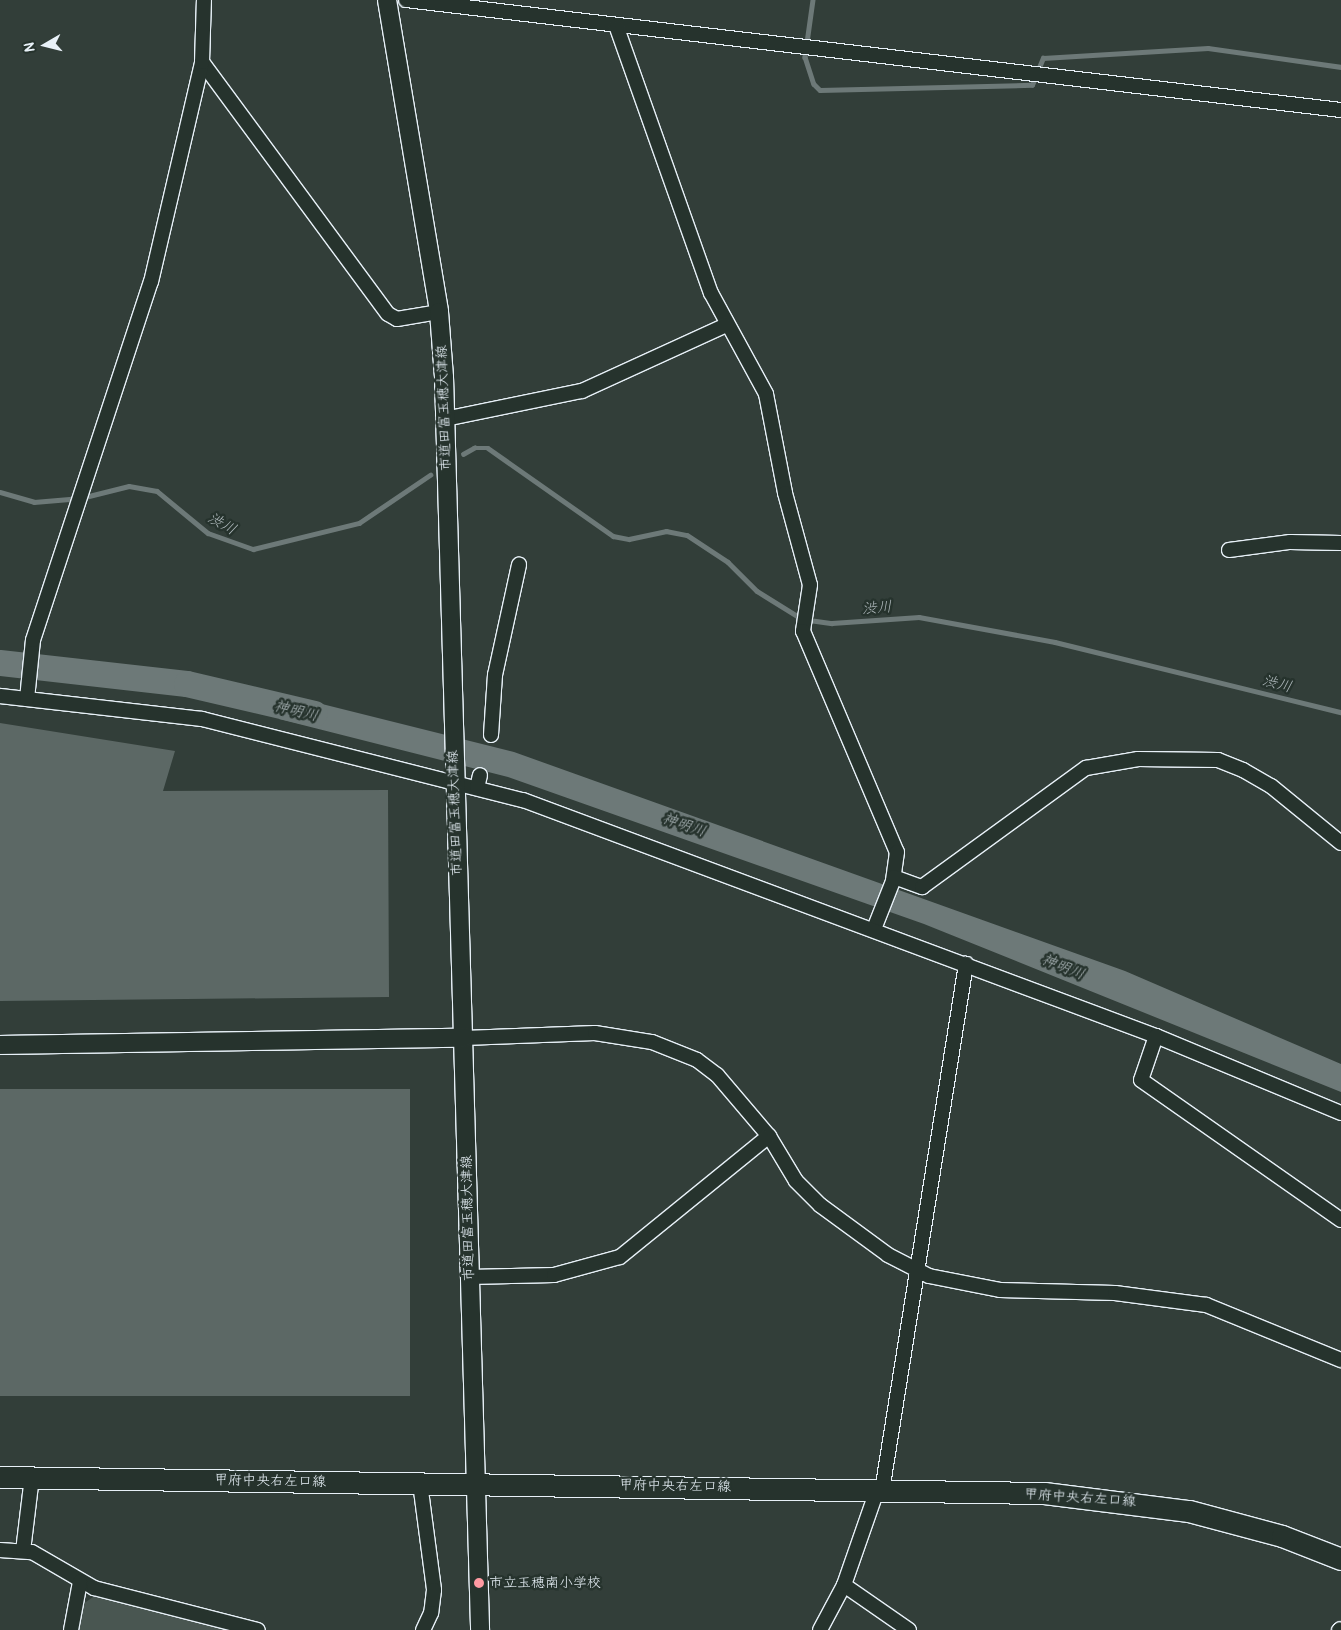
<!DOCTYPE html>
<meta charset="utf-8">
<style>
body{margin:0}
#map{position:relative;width:1341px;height:1630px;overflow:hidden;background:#323e39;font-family:Pangolin,"Klee One",sans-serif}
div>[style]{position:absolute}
.green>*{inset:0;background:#495651}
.water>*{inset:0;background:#6d7978}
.stream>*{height:4.5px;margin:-2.25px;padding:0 2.25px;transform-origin:2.25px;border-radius:2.25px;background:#6d7978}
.river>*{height:26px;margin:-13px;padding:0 13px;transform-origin:13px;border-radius:13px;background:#6d7978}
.building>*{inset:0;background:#5c6865;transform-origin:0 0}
.roads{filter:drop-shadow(1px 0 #e8f1f8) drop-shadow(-1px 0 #e8f1f8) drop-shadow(0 1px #e8f1f8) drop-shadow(0 -1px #e8f1f8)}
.minor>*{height:14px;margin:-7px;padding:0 7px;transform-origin:7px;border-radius:7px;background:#26332d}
.tertiary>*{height:18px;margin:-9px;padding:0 9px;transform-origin:9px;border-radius:9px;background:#26332d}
.primary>*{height:21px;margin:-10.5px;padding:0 10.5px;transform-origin:10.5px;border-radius:10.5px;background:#26332d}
.dots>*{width:14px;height:14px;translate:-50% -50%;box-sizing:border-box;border:2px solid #26332d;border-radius:50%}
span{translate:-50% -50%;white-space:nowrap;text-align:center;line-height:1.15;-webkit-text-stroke:5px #26332d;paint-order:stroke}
.street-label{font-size:14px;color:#e8f1f8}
.poi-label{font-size:14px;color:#e8f1f8}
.left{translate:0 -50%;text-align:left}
.water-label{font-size:15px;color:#b1bbbe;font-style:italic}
.north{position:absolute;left:20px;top:20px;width:50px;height:50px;-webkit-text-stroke:4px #26332d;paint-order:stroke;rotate:262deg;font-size:14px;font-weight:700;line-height:20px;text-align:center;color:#e8f1f8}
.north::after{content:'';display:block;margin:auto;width:18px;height:22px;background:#e8f1f8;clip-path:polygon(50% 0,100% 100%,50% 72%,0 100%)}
</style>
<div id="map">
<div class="green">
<i style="clip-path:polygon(96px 1595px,231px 1630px,79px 1630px,83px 1604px)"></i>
</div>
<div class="water">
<i style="clip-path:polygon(282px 694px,514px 752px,1125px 971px,1341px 1064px,1341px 1092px,924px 924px,508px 777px,279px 719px)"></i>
</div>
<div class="stream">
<i style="left:813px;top:0;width:58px;rotate:98deg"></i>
<i style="left:805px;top:57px;width:28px;rotate:72deg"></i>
<i style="left:814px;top:84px;width:8px;rotate:45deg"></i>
<i style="left:820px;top:90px;width:212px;rotate:-1.4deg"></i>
<i style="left:1032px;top:85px;width:29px;rotate:-68deg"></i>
<i style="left:1043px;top:58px;width:165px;rotate:-3.5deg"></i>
<i style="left:1208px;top:48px;width:134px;rotate:8.1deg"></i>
<i style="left:463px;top:454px;width:13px;rotate:-29deg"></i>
<i style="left:474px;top:448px;width:14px"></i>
<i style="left:488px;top:448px;width:153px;rotate:35.1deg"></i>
<i style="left:613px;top:536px;width:16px;rotate:11deg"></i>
<i style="left:629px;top:539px;width:38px;rotate:-12deg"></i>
<i style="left:666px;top:531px;width:21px;rotate:11deg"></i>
<i style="left:687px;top:535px;width:49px;rotate:33.4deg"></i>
<i style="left:728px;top:562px;width:41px;rotate:45deg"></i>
<i style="left:757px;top:591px;width:53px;rotate:31.9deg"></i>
<i style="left:802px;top:619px;width:30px;rotate:8deg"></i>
<i style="left:832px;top:623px;width:87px;rotate:-3.9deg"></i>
<i style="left:919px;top:617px;width:138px;rotate:10.4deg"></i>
<i style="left:1055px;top:642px;width:294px;rotate:13.8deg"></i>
<i style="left:0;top:492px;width:35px;rotate:16deg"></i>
<i style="left:34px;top:502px;width:47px;rotate:-4.9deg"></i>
<i style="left:81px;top:498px;width:49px;rotate:-14deg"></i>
<i style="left:129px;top:486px;width:28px;rotate:10deg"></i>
<i style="left:157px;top:491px;width:66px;rotate:39.5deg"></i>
<i style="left:208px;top:533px;width:48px;rotate:19.6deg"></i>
<i style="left:253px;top:549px;width:109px;rotate:-13.8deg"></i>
<i style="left:359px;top:523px;width:86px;rotate:-34.1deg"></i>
</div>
<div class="river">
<i style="left:0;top:663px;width:188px;rotate:6.4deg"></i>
<i style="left:187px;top:684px;width:131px;rotate:13.2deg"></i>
</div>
<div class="building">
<i style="clip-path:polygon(0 723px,175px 751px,163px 791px,388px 790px,389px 997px,0 1001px)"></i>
<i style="left:410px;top:1089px;width:307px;height:410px;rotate:90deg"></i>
</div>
<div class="roads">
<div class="minor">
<i style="left:406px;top:0;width:941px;rotate:6.71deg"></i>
<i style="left:617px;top:28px;width:281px;rotate:70.5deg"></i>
<i style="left:711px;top:293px;width:115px;rotate:61.4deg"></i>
<i style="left:766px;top:394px;width:101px;rotate:79.1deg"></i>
<i style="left:785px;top:493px;width:95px;rotate:74.8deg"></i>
<i style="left:810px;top:585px;width:47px;rotate:98.7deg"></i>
<i style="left:803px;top:631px;width:240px;rotate:67deg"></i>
<i style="left:897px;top:852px;width:29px;rotate:98deg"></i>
<i style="left:893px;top:881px;width:52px;rotate:111.6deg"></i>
<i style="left:202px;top:62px;width:313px;rotate:53.6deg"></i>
<i style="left:388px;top:314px;width:10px;rotate:29deg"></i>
<i style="left:397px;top:319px;width:43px;rotate:-9.5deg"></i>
<i style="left:445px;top:419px;width:140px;rotate:-11.6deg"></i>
<i style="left:582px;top:391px;width:158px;rotate:-24.6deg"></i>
<i style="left:1229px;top:550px;width:62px;rotate:-7.5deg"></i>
<i style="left:1290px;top:542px;width:51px;rotate:1.1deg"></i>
<i style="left:0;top:696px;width:203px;rotate:6.5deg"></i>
<i style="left:202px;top:719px;width:331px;rotate:14.2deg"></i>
<i style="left:523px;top:800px;width:676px;rotate:20.45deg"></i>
<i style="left:1156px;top:1036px;width:200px;rotate:22.6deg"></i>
<i style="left:27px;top:699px;width:59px;rotate:-84.2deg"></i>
<i style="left:33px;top:640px;width:377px;rotate:-71.8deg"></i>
<i style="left:151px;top:282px;width:226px;rotate:-76.9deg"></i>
<i style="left:202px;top:62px;width:62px;rotate:-88.2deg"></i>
<i style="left:491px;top:735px;width:60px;rotate:-86.2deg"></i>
<i style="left:495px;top:675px;width:113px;rotate:-77.7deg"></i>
<i style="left:477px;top:788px;width:13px;rotate:-77deg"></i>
<i style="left:894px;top:877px;width:30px;rotate:20deg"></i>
<i style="left:922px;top:887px;width:203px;rotate:-36deg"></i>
<i style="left:1086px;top:768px;width:53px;rotate:-9.8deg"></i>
<i style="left:1138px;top:759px;width:80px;rotate:0.7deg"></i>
<i style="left:1218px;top:760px;width:27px;rotate:22deg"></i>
<i style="left:1243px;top:770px;width:32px;rotate:30deg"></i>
<i style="left:1271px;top:786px;width:90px;rotate:39.2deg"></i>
<i style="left:1156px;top:1036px;width:46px;rotate:108.8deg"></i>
<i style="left:1141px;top:1080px;width:244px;rotate:35deg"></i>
<i style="left:464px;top:1038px;width:131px;rotate:-2.2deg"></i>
<i style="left:595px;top:1033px;width:58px;rotate:9deg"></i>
<i style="left:652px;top:1042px;width:48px;rotate:21.8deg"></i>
<i style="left:697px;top:1060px;width:25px;rotate:37deg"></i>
<i style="left:717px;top:1075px;width:80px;rotate:49.6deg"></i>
<i style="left:769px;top:1136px;width:52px;rotate:59deg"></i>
<i style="left:796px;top:1181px;width:34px;rotate:45deg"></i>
<i style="left:820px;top:1205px;width:84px;rotate:36.3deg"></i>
<i style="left:888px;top:1255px;width:46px;rotate:27.1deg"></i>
<i style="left:929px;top:1276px;width:72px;rotate:11.2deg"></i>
<i style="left:1000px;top:1290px;width:115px;rotate:1.5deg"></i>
<i style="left:1115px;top:1293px;width:92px;rotate:7.5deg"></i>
<i style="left:1206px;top:1305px;width:146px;rotate:22.2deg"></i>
<i style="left:469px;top:1277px;width:85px;rotate:-1.3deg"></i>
<i style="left:554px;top:1275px;width:68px;rotate:-15.3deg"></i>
<i style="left:620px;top:1257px;width:192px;rotate:-39.1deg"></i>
<i style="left:420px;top:1483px;width:108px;rotate:82.5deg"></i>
<i style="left:434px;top:1590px;width:23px;rotate:97deg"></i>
<i style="left:431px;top:1613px;width:19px;rotate:115deg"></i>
<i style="left:882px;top:1491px;width:534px;rotate:-80.94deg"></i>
<i style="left:0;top:1550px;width:32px;rotate:4deg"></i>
<i style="left:32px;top:1552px;width:72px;rotate:30.1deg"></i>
<i style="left:94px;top:1588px;width:169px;rotate:14.4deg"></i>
<i style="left:23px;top:1551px;width:75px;rotate:-83.1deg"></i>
<i style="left:844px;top:1585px;width:79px;rotate:34.7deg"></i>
<i style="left:71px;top:1630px;width:49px;rotate:-79.4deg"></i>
<i style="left:820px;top:1630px;width:51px;rotate:-61.9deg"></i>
<i style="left:844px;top:1585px;width:101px;rotate:-70.8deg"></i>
<i style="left:1339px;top:1630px;width:1px;rotate:-45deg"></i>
</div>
<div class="tertiary">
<i style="left:387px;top:0;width:316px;rotate:80.5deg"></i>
<i style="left:439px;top:312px;width:65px;rotate:85.6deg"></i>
<i style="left:444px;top:377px;width:1254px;rotate:88.35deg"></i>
<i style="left:0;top:1045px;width:464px;rotate:-0.9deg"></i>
</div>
<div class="primary">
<i style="left:0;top:1477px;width:1044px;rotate:0.88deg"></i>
<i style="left:1044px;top:1493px;width:146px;rotate:7.1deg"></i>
<i style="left:1189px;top:1511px;width:96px;rotate:15deg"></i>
<i style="left:1282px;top:1536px;width:63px;rotate:21.3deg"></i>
</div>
</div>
<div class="dots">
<i style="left:479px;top:1583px;background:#ff9aa2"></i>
</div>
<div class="street-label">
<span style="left:444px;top:408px;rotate:-92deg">市道田富玉穂大津線</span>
<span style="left:455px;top:813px;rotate:-92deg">市道田富玉穂大津線</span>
<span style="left:468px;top:1218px;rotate:-91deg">市道田富玉穂大津線</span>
<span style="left:270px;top:1481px;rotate:1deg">甲府中央右左口線</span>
<span style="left:675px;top:1486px;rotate:1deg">甲府中央右左口線</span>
<span style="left:1080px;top:1498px;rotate:4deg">甲府中央右左口線</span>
</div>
<div class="poi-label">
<span class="left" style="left:489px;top:1583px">市立玉穂南小学校</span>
</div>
<div class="water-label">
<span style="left:222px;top:524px;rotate:29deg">渋川</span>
<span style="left:877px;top:608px;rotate:-4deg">渋川</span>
<span style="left:1277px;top:684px;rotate:14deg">渋川</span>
<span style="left:296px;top:711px;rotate:14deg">神明川</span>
<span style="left:684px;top:825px;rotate:19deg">神明川</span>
<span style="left:1063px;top:967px;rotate:22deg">神明川</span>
</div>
<div class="north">N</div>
</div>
